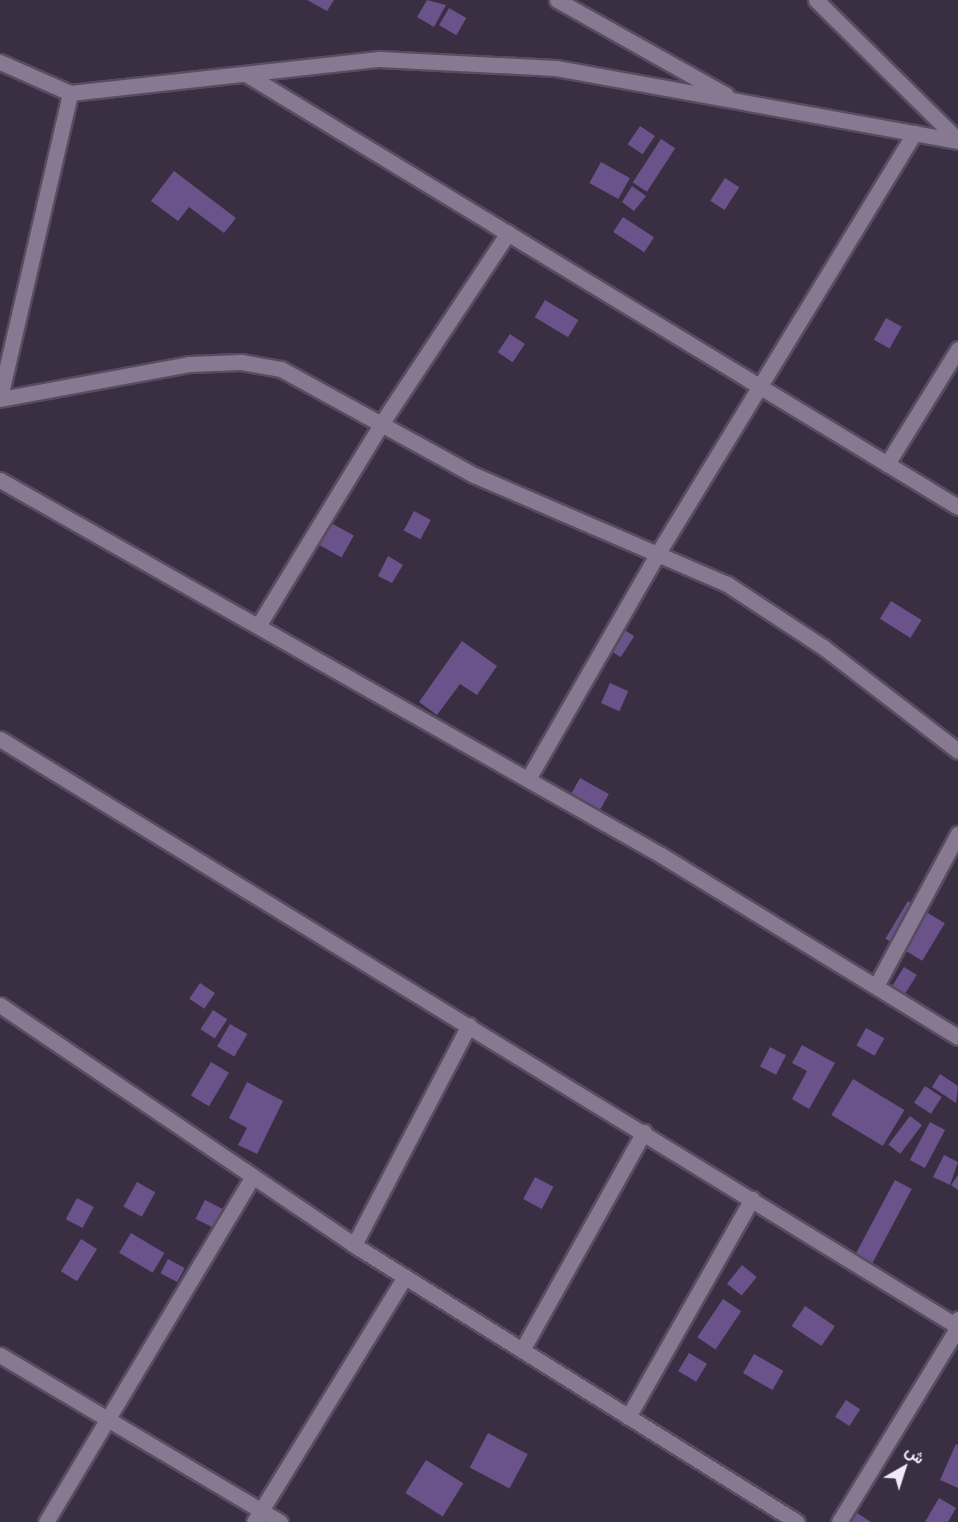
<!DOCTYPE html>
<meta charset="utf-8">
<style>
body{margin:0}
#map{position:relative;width:958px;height:1522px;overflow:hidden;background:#3a2e43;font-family:Merriweather,Vazirmatn,serif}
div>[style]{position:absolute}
.building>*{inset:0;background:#6a528a;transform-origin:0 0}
.roads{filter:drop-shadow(2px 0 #574d5f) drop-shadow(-2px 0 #574d5f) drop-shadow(0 2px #574d5f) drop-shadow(0 -2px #574d5f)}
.minor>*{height:15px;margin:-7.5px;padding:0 7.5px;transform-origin:7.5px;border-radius:7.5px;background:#877992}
span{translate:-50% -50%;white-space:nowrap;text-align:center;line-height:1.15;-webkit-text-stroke:4.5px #3a2e43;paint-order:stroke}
.north{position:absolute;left:874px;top:1438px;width:60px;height:60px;-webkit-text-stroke:4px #3a2e43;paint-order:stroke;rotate:39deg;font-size:16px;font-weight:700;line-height:24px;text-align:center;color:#f2eaf8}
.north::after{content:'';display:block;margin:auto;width:21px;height:27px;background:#f2eaf8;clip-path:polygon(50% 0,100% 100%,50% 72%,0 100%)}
</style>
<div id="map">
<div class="building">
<i style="clip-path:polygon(307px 0,334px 0,327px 11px)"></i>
<i style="clip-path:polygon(427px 0,446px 5px,434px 27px,417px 17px)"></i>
<i style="left:449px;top:8px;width:20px;height:20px;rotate:30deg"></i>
<i style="left:640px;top:126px;width:18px;height:22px;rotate:34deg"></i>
<i style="left:661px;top:139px;width:17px;height:52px;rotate:33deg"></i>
<i style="left:601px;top:162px;width:33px;height:24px;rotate:29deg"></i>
<i style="clip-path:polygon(174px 171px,236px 218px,224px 233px,189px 207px,178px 221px,151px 201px)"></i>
<i style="left:725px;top:178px;width:17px;height:27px;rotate:33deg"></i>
<i style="clip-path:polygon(632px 186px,646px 196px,634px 211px,622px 202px)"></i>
<i style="left:623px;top:217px;width:37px;height:18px;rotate:33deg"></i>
<i style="left:545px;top:300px;width:39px;height:20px;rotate:31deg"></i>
<i style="left:886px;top:318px;width:18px;height:25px;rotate:29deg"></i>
<i style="left:510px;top:334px;width:18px;height:22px;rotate:34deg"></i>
<i style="left:414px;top:511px;width:19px;height:22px;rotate:28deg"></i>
<i style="left:331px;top:523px;width:26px;height:25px;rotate:29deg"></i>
<i style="clip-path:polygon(388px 556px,403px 565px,392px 583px,378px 576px)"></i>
<i style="left:891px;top:601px;width:36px;height:21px;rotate:32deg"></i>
<i style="left:620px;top:627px;width:17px;height:25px;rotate:33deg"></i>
<i style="clip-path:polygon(462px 641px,497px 666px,477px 695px,460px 684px,437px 715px,419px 702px)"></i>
<i style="left:610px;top:683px;width:20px;height:22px;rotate:24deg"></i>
<i style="left:580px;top:778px;width:33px;height:21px;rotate:29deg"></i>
<i style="left:908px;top:901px;width:43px;height:44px;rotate:31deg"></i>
<i style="left:904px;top:967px;width:15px;height:23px;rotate:32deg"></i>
<i style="left:200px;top:983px;width:18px;height:19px;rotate:34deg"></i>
<i style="left:213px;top:1010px;width:17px;height:23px;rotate:33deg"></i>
<i style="left:230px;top:1024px;width:20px;height:26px;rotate:30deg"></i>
<i style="left:866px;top:1028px;width:21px;height:20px;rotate:29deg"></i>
<i style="clip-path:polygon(802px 1045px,835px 1063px,809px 1109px,792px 1099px,807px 1071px,792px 1063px)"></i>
<i style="left:770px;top:1047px;width:18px;height:22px;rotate:27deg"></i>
<i style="left:211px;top:1062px;width:21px;height:39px;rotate:31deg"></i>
<i style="clip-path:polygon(940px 1074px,958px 1086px,956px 1103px,932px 1087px)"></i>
<i style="left:853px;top:1079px;width:60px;height:42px;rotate:31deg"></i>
<i style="clip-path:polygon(247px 1082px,283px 1101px,257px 1154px,238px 1145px,247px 1128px,229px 1118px)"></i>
<i style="left:925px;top:1086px;width:20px;height:20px;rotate:33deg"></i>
<i style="left:910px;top:1116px;width:15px;height:36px;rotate:37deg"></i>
<i style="left:930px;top:1122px;width:17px;height:43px;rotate:28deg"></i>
<i style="clip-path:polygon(944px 1155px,958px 1162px,950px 1185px,933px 1177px)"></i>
<i style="clip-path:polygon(958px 1175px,958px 1190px,951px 1185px)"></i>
<i style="left:535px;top:1177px;width:21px;height:25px;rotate:28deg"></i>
<i style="left:895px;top:1180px;width:19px;height:85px;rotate:28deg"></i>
<i style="left:137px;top:1182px;width:21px;height:28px;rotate:29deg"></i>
<i style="left:77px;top:1198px;width:19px;height:24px;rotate:28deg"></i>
<i style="left:205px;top:1200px;width:36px;height:21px;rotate:27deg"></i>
<i style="left:131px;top:1233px;width:39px;height:23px;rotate:31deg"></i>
<i style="left:81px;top:1239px;width:19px;height:38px;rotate:32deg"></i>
<i style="left:168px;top:1259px;width:19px;height:16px;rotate:28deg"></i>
<i style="left:742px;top:1265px;width:19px;height:24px;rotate:39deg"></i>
<i style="left:723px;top:1299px;width:22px;height:46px;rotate:34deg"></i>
<i style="left:805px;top:1306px;width:36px;height:24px;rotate:34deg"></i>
<i style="left:689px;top:1353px;width:21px;height:21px;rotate:31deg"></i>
<i style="left:754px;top:1354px;width:34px;height:22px;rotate:30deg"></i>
<i style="left:846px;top:1400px;width:17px;height:20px;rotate:33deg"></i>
<i style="left:488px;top:1433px;width:45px;height:39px;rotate:28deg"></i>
<i style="clip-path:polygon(956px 1444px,958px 1445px,958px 1488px,940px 1480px)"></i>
<i style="left:426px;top:1460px;width:44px;height:39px;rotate:32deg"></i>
<i style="clip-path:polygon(939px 1498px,956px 1508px,948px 1522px,925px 1522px)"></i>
<i style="clip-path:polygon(857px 1513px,871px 1522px,851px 1522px)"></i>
</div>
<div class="roads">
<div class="minor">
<i style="left:557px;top:0;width:194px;rotate:29.3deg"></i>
<i style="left:816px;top:0;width:199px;rotate:44.6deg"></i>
<i style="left:0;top:62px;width:77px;rotate:23.9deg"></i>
<i style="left:70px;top:93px;width:311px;rotate:-6.3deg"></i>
<i style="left:379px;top:59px;width:177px;rotate:2.9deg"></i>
<i style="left:556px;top:68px;width:409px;rotate:10.3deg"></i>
<i style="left:246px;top:74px;width:833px;rotate:31.31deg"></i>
<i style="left:0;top:397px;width:312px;rotate:-77deg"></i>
<i style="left:0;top:399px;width:192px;rotate:-10.5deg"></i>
<i style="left:189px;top:364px;width:52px;rotate:-2.2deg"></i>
<i style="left:241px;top:362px;width:41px;rotate:9.9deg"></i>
<i style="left:281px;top:369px;width:220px;rotate:28.8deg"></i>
<i style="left:474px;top:475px;width:275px;rotate:23.3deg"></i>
<i style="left:727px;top:584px;width:115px;rotate:33.3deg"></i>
<i style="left:823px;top:647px;width:170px;rotate:37.6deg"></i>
<i style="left:887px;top:464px;width:135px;rotate:-58.3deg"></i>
<i style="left:0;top:480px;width:760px;rotate:29.57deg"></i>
<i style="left:661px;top:855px;width:348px;rotate:31.5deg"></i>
<i style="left:258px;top:626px;width:240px;rotate:-58.6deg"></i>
<i style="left:383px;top:421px;width:226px;rotate:-56.4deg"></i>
<i style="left:0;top:739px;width:1120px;rotate:31.53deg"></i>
<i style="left:955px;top:1325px;width:7px;rotate:-63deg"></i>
<i style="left:528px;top:779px;width:261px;rotate:-60.1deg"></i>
<i style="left:658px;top:553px;width:492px;rotate:-58.6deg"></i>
<i style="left:876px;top:986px;width:173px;rotate:-61.7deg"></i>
<i style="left:0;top:1005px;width:428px;rotate:34.1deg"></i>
<i style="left:354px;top:1245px;width:522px;rotate:32.02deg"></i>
<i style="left:354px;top:1245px;width:248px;rotate:-62.4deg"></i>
<i style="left:522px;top:1350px;width:250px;rotate:-60.8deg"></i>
<i style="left:0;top:1355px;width:326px;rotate:30.8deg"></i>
<i style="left:628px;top:1417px;width:251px;rotate:-60.4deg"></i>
<i style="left:46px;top:1522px;width:401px;rotate:-59.1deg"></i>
<i style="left:254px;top:1522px;width:288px;rotate:-58.4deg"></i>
<i style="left:839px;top:1522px;width:228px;rotate:-58.6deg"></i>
</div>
</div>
<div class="north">ش</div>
</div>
